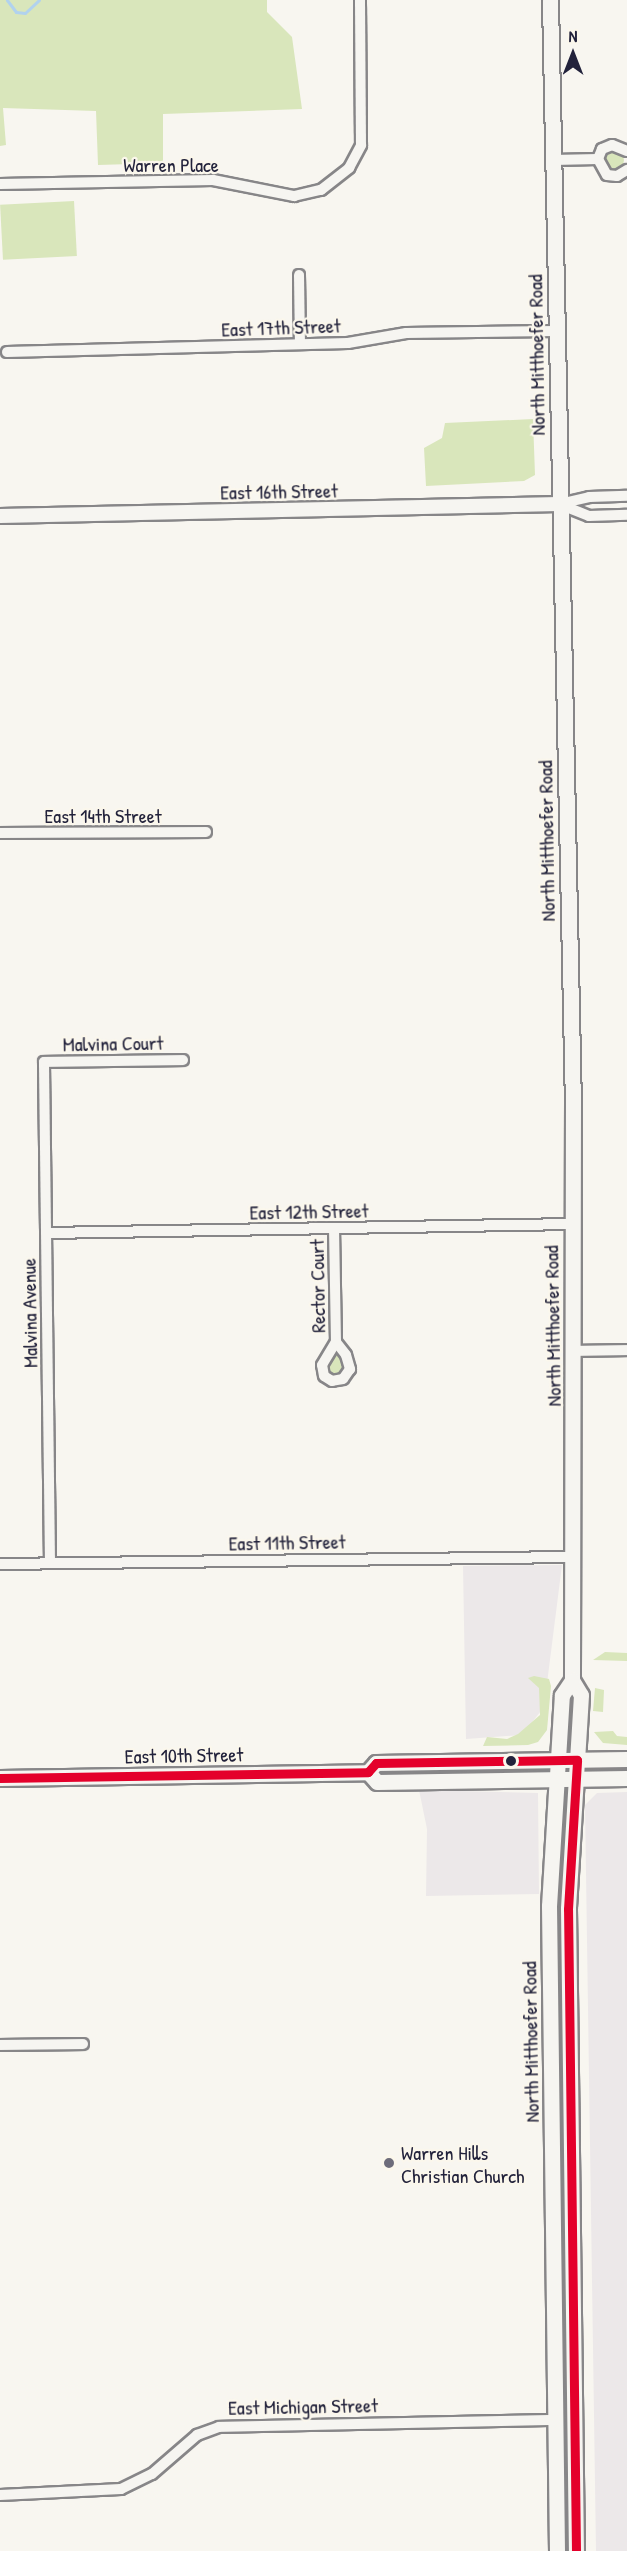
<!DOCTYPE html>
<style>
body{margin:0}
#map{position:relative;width:627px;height:2551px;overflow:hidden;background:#f8f6f0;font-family:"Patrick Hand",sans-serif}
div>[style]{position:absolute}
.built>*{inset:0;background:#ece8e9}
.green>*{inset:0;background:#d9e6bb;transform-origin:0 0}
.round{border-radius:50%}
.stream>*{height:3px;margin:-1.5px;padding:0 1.5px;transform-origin:1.5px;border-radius:1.5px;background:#b1d2ee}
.roads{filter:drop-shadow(2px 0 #878688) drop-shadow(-2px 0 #878688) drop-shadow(0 2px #878688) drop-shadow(0 -2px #878688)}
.minor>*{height:10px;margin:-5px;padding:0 5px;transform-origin:5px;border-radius:5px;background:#f6f5f1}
.tertiary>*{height:14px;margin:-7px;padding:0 7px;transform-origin:7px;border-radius:7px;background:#f6f5f1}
.secondary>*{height:15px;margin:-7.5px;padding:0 7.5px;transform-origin:7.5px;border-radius:7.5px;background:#f6f5f1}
.bus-1>*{height:9px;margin:-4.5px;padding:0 4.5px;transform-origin:4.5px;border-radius:4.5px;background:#e4002b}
.dots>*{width:16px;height:16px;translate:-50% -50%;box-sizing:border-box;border:3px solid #fbf7ec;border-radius:50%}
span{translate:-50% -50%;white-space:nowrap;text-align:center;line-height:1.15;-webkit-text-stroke:4.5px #fbf7ec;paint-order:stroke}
.street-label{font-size:20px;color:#22223b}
.poi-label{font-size:20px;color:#22223b}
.left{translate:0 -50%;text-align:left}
.north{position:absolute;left:543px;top:24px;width:60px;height:60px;-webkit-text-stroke:4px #fbf7ec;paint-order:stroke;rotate:0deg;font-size:16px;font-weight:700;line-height:24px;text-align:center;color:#22223b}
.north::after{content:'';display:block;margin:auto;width:21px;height:27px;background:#22223b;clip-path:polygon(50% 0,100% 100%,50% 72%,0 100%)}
</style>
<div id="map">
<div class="built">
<i style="clip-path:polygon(562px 1565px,544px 1707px,522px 1735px,466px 1739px,463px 1566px)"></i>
<i style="clip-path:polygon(419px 1790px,538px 1793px,539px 1894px,426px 1896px,427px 1829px)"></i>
<i style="clip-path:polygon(627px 1792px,627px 2551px,596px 2551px,585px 1805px,597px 1793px)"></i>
</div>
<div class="green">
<i style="clip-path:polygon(0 0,267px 0,267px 12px,292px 37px,302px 109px,163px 114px,163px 163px,98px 165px,96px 111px,3px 108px,6px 145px,0 146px)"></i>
<i class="round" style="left:604px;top:150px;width:20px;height:20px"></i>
<i style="left:74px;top:201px;width:55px;height:74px;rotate:87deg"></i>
<i style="clip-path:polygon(533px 419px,535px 475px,524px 481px,426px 486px,424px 448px,442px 438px,445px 423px)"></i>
<i style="clip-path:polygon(336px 1347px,345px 1360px,344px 1371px,332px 1376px,326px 1371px,329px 1356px)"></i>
<i style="clip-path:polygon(605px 1652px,627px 1653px,627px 1661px,593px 1660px)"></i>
<i style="clip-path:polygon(534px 1676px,549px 1679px,551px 1686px,547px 1730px,538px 1742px,528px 1745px,483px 1746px,487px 1737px,507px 1739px,518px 1734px,540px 1715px,539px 1688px,528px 1678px)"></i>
<i style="clip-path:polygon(595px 1688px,604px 1690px,603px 1712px,593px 1711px)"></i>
<i style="clip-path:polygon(613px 1731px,617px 1736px,627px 1737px,627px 1745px,603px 1743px,594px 1732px)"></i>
<i style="clip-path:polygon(451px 1767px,450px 1771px,378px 1775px,378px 1769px)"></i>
</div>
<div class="stream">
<i style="left:7px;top:0;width:15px;rotate:53deg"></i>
<i style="left:16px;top:12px;width:9px;rotate:6deg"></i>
<i style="left:25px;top:13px;width:19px;rotate:-43deg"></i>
</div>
<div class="roads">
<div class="minor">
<i style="left:627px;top:151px;width:16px;rotate:-158deg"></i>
<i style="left:612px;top:145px;width:11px;rotate:158deg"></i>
<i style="left:602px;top:149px;width:11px;rotate:112deg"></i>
<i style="left:598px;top:159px;width:18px;rotate:61deg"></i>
<i style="left:607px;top:175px;width:10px;rotate:6deg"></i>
<i style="left:617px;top:176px;width:12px;rotate:-31deg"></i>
<i style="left:553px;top:160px;width:45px;rotate:-1.3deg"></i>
<i style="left:0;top:184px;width:213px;rotate:-1.1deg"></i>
<i style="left:213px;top:180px;width:83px;rotate:11.2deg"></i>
<i style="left:294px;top:196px;width:28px;rotate:-13deg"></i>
<i style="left:321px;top:190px;width:36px;rotate:-38deg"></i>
<i style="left:349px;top:168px;width:26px;rotate:-62deg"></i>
<i style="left:361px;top:145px;width:145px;rotate:-90.4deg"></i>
<i style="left:299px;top:275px;width:69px;rotate:89.2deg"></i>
<i style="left:7px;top:352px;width:341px;rotate:-1.5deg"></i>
<i style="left:348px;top:343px;width:59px;rotate:-9.8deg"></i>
<i style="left:406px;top:333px;width:150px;rotate:-0.8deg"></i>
<i style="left:559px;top:504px;width:32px;rotate:22deg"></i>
<i style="left:589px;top:516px;width:38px;rotate:-2deg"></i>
<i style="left:559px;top:504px;width:31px;rotate:-13deg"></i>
<i style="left:589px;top:497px;width:38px;rotate:-2deg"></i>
<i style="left:0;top:833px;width:206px;rotate:-0.3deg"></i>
<i style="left:334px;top:1228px;width:114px;rotate:89deg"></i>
<i style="left:46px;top:1233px;width:526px;rotate:-0.98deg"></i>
<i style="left:336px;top:1342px;width:16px;rotate:52deg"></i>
<i style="left:346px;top:1355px;width:15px;rotate:74deg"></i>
<i style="left:350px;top:1369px;width:12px;rotate:125deg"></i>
<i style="left:343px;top:1379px;width:11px;rotate:170deg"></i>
<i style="left:332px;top:1381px;width:9px;rotate:-148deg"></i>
<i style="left:324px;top:1376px;width:11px;rotate:-100deg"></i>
<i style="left:322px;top:1365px;width:27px;rotate:-59deg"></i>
<i style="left:574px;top:1351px;width:53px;rotate:-1.1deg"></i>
<i style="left:50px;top:1563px;width:501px;rotate:-90.69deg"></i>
<i style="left:44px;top:1062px;width:139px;rotate:-0.8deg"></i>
<i style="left:0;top:1564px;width:575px;rotate:-0.7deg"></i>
<i style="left:0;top:2045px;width:83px;rotate:-0.7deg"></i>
<i style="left:0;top:2495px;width:121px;rotate:-2.8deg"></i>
<i style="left:121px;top:2489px;width:34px;rotate:-26deg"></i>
<i style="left:152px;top:2474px;width:60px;rotate:-40.9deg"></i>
<i style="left:197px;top:2435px;width:23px;rotate:-20deg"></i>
<i style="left:219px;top:2427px;width:337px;rotate:-1.2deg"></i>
</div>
<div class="tertiary">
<i style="left:0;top:516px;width:559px;rotate:-1.23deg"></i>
</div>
<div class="secondary">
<i style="left:550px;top:0;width:1103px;rotate:88.81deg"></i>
<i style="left:573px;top:1103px;width:577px;rotate:90.1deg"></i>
<i style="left:572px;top:1680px;width:17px;rotate:59deg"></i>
<i style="left:581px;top:1695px;width:214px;rotate:93.5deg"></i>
<i style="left:568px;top:1909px;width:642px;rotate:89.29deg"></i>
<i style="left:368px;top:1772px;width:13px;rotate:48deg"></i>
<i style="left:377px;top:1782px;width:250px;rotate:-0.9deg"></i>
<i style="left:0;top:1778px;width:368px;rotate:-0.9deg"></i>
<i style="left:368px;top:1772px;width:12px;rotate:-48deg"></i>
<i style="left:376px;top:1763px;width:251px;rotate:-0.9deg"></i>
<i style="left:557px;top:2551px;width:645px;rotate:-90.71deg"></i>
<i style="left:549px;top:1906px;width:211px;rotate:-86.5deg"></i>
<i style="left:562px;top:1695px;width:18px;rotate:-56deg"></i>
</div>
</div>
<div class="bus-1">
<i style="left:0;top:1778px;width:368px;rotate:-0.9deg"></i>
<i style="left:368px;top:1772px;width:12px;rotate:-48deg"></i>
<i style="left:376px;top:1763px;width:201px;rotate:-0.9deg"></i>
<i style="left:576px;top:2551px;width:642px;rotate:-90.71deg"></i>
<i style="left:568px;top:1909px;width:149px;rotate:-86.5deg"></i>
</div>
<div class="dots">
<i style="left:511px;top:1761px;background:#22223b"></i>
<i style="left:389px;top:2163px;background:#6d6c7a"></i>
</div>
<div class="street-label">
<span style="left:171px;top:164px">Warren Place</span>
<span style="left:281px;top:327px;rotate:-2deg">East 17th Street</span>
<span style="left:536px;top:355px;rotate:-91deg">North Mitthoefer Road</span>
<span style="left:279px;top:491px;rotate:-1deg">East 16th Street</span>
<span style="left:103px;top:815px">East 14th Street</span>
<span style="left:546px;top:841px;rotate:-91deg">North Mitthoefer Road</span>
<span style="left:113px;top:1043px;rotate:-1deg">Malvina Court</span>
<span style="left:309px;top:1211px;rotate:-1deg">East 12th Street</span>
<span style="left:317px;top:1286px;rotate:-91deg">Rector Court</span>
<span style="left:29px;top:1313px;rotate:-91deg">Malvina Avenue</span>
<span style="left:552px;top:1326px;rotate:-91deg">North Mitthoefer Road</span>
<span style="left:287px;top:1542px;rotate:-1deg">East 11th Street</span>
<span style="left:184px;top:1755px;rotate:-1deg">East 10th Street</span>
<span style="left:530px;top:2042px;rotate:-91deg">North Mitthoefer Road</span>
<span style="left:303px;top:2406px;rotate:-1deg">East Michigan Street</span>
</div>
<div class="poi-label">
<span class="left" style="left:401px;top:2164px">Warren Hills<br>Christian Church</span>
</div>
<div class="north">N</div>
</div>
